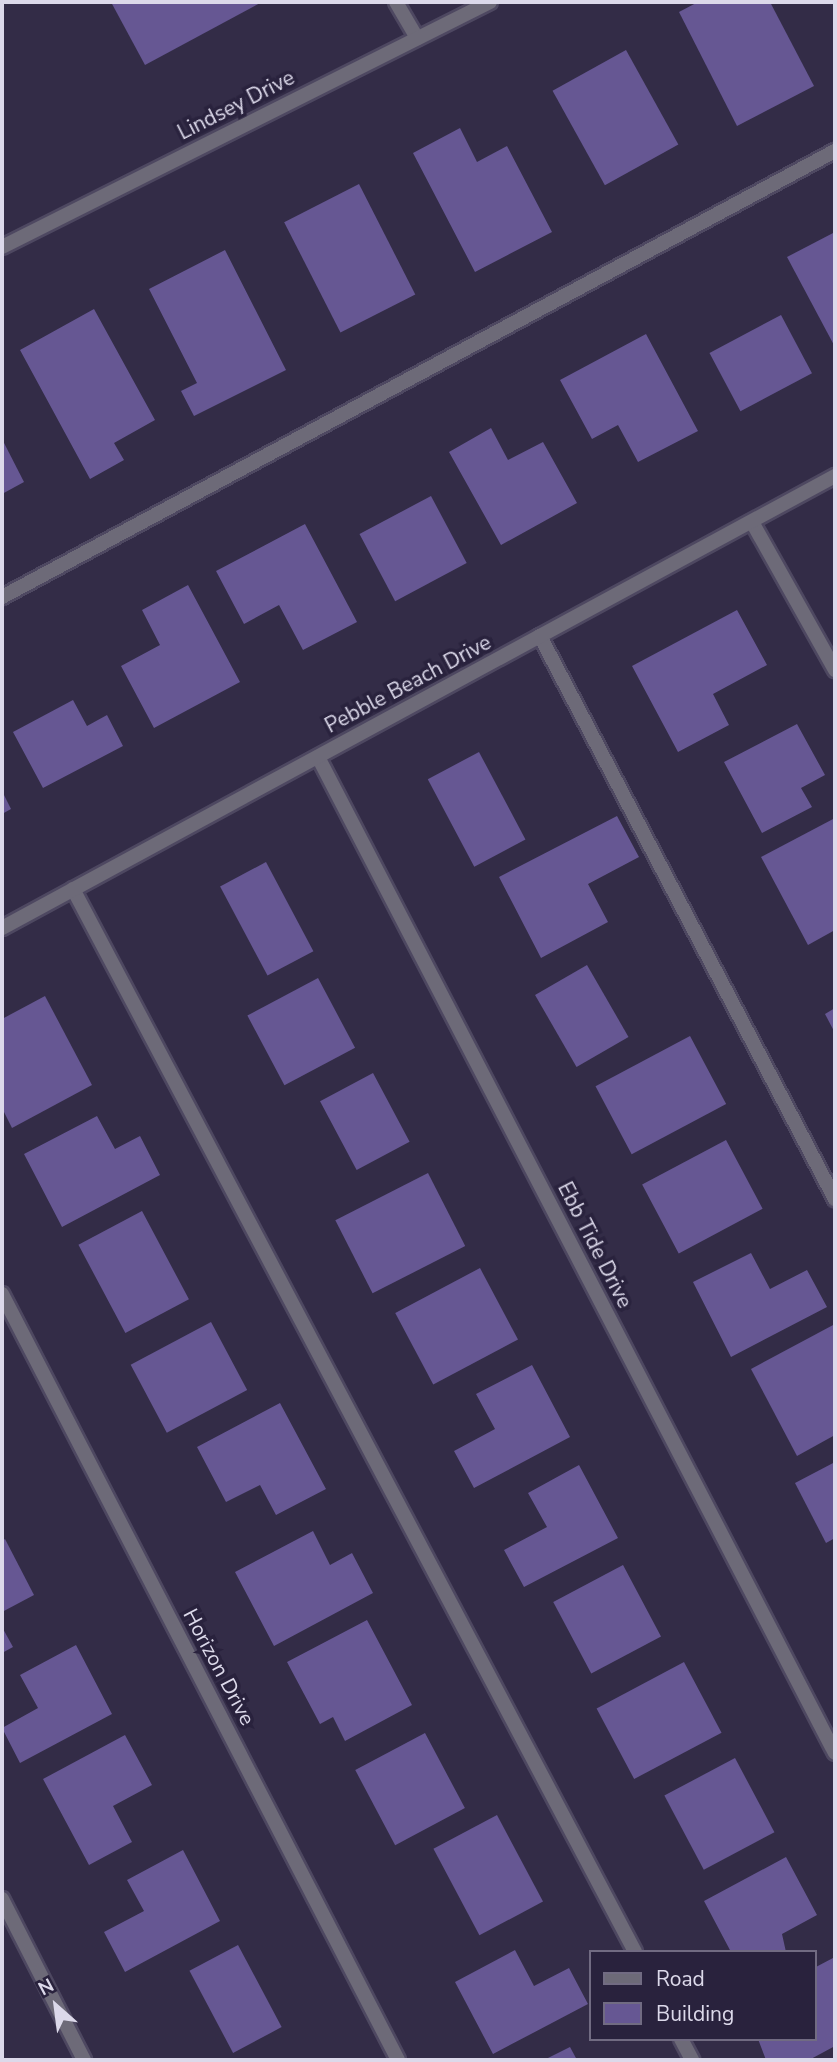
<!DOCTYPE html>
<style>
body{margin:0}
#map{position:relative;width:837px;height:2062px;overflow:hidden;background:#332c47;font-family:"Nunito Sans",sans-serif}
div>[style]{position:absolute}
.building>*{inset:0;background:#665793;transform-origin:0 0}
.roads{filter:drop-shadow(2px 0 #4e4861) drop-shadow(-2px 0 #4e4861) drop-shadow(0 2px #4e4861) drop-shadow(0 -2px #4e4861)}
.lane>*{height:14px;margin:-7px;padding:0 7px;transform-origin:7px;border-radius:7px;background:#6d6a78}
.street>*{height:14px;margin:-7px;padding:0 7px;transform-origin:7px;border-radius:7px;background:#6d6a78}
span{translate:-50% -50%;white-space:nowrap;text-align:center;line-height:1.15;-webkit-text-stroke:7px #29223d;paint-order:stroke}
.street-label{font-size:21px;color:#dcd9ea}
.frame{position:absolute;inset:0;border:4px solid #dcd9ea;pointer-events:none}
.legend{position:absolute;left:589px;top:1950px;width:228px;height:91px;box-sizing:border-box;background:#29223d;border:2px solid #716b82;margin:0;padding:9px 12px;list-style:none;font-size:21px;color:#dcd9ea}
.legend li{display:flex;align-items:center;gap:14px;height:35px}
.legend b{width:35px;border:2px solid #716b82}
.north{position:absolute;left:21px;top:1971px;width:70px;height:70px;-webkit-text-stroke:5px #29223d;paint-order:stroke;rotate:332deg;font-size:19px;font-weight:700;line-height:28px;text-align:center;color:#dcd9ea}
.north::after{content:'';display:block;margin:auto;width:24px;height:32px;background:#dcd9ea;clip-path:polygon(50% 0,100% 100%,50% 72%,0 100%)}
</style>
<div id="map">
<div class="building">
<i style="clip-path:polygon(111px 2px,262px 2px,145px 65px)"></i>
<i style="clip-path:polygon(698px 2px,770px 2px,814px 86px,737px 126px,679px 12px)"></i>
<i style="left:626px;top:50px;width:108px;height:84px;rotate:61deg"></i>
<i style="clip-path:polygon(460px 128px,477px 162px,507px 146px,552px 232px,475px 272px,413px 153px)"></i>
<i style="left:359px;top:184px;width:124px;height:84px;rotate:63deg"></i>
<i style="clip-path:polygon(835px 232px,835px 347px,787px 257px)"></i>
<i style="clip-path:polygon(225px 250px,286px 370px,194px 416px,181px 391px,197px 383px,149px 289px)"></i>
<i style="clip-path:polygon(94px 309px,155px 420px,114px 443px,124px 460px,90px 479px,20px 350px)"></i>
<i style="left:781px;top:315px;width:66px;height:81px;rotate:62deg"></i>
<i style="clip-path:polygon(646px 334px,698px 431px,638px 462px,618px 425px,592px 439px,560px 380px)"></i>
<i style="clip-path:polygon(491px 428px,508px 460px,543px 442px,577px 503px,501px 545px,449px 452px)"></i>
<i style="clip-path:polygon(2px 439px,24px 482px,2px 494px)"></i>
<i style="left:431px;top:496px;width:76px;height:81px;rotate:62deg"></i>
<i style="clip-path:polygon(305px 524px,357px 622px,303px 650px,279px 605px,244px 624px,216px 571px)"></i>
<i style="clip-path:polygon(188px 585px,240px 682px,154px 728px,121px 666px,160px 645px,142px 610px)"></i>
<i style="clip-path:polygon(737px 610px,767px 665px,713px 694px,729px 725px,678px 752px,632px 666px)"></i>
<i style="clip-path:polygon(73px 700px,87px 726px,107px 715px,123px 746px,43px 788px,13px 732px)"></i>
<i style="clip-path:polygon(797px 724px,825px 775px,801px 788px,812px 807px,762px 833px,724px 762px)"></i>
<i style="left:479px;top:752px;width:99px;height:58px;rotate:62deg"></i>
<i style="clip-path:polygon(2px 791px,11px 809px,2px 814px)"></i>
<i style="clip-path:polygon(617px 816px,639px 857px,588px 884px,608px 922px,541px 958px,499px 877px)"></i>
<i style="clip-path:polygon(835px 818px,835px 930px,808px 945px,761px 857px)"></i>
<i style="left:266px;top:862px;width:101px;height:52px;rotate:62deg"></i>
<i style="left:587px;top:965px;width:83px;height:60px;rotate:60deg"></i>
<i style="left:318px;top:978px;width:79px;height:80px;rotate:62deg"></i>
<i style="clip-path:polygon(45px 996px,92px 1085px,12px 1128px,2px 1108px,2px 1019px)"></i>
<i style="clip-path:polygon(835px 1008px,835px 1033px,825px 1014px)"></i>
<i style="left:690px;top:1036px;width:77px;height:107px;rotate:62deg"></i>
<i style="left:373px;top:1073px;width:78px;height:60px;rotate:62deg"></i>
<i style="clip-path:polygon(97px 1116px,115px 1149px,140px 1136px,160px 1175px,62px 1227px,24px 1154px)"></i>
<i style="left:726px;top:1140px;width:78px;height:95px;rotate:62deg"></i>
<i style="left:428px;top:1173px;width:82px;height:104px;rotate:63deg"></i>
<i style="left:142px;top:1211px;width:100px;height:72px;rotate:62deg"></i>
<i style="clip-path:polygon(751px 1253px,770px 1289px,807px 1270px,827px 1307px,731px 1357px,693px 1282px)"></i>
<i style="left:480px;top:1268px;width:81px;height:96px;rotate:62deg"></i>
<i style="left:211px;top:1322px;width:77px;height:91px;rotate:62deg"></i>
<i style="clip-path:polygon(835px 1324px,835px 1435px,797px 1456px,751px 1369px)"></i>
<i style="clip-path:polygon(532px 1365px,570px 1437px,474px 1488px,454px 1451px,495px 1429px,476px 1394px)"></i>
<i style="clip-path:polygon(280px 1403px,326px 1489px,276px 1515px,260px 1485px,226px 1502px,197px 1447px)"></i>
<i style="clip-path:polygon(835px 1462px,835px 1538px,826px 1543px,795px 1483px)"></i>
<i style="clip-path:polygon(579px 1465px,618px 1538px,524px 1587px,504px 1550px,547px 1527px,528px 1493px)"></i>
<i style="clip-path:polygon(313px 1531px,330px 1565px,352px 1553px,373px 1593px,274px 1646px,235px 1572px)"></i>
<i style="clip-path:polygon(5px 1539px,34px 1595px,2px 1612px,2px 1541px)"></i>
<i style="left:623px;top:1565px;width:81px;height:79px;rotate:62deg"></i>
<i style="clip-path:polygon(367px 1620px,412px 1705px,345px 1741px,333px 1717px,320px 1724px,287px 1662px)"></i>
<i style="clip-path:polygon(2px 1627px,13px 1647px,2px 1653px)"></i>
<i style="clip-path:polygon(76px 1645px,112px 1714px,20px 1763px,2px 1728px,38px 1708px,20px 1675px)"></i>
<i style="left:684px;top:1662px;width:80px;height:99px;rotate:62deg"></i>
<i style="left:425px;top:1733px;width:85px;height:79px;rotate:62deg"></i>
<i style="clip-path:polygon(125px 1735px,152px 1785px,113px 1806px,132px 1842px,89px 1865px,43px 1779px)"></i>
<i style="left:735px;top:1758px;width:84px;height:80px;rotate:62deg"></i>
<i style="left:497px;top:1815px;width:98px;height:72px;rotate:62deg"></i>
<i style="clip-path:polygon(183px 1850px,220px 1921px,125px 1972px,104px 1932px,144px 1911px,127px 1880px)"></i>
<i style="clip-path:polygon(786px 1857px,817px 1915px,782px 1934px,786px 1952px,731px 1952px,704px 1901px)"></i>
<i style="left:238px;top:1945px;width:93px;height:55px;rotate:62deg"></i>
<i style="clip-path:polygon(515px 1950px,534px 1986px,569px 1968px,588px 2004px,493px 2054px,455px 1982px)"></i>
<i style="clip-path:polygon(833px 1958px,835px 2046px,809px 2060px,766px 2060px,758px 2039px,814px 2039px,814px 1968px)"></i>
<i style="clip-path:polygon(570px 2047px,577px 2060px,544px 2060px)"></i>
</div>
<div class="roads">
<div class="lane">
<i style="left:2px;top:597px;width:945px;rotate:-28.17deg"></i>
<i style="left:540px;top:636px;width:636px;rotate:62.35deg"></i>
<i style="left:73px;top:889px;width:1202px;rotate:62.13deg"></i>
<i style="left:2px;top:1899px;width:181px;rotate:63deg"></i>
<i style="left:681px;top:2039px;width:24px;rotate:62deg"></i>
</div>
<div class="street">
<i style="left:396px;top:2px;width:42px;rotate:59.7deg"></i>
<i style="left:2px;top:247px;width:546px;rotate:-26.66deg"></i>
<i style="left:752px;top:522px;width:170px;rotate:60.7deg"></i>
<i style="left:318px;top:757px;width:1122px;rotate:62.57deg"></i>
<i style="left:2px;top:928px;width:948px;rotate:-28.49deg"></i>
<i style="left:2px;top:1294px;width:862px;rotate:62.66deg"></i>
</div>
</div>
<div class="street-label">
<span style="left:236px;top:105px;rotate:-27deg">Lindsey Drive</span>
<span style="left:408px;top:684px;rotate:-28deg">Pebble Beach Drive</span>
<span style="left:595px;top:1245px;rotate:63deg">Ebb Tide Drive</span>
<span style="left:219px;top:1667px;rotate:62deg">Horizon Drive</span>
</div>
<div class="frame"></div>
<ul class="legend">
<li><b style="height:9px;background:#6d6a78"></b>Road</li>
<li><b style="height:19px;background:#665793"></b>Building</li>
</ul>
<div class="north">N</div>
</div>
